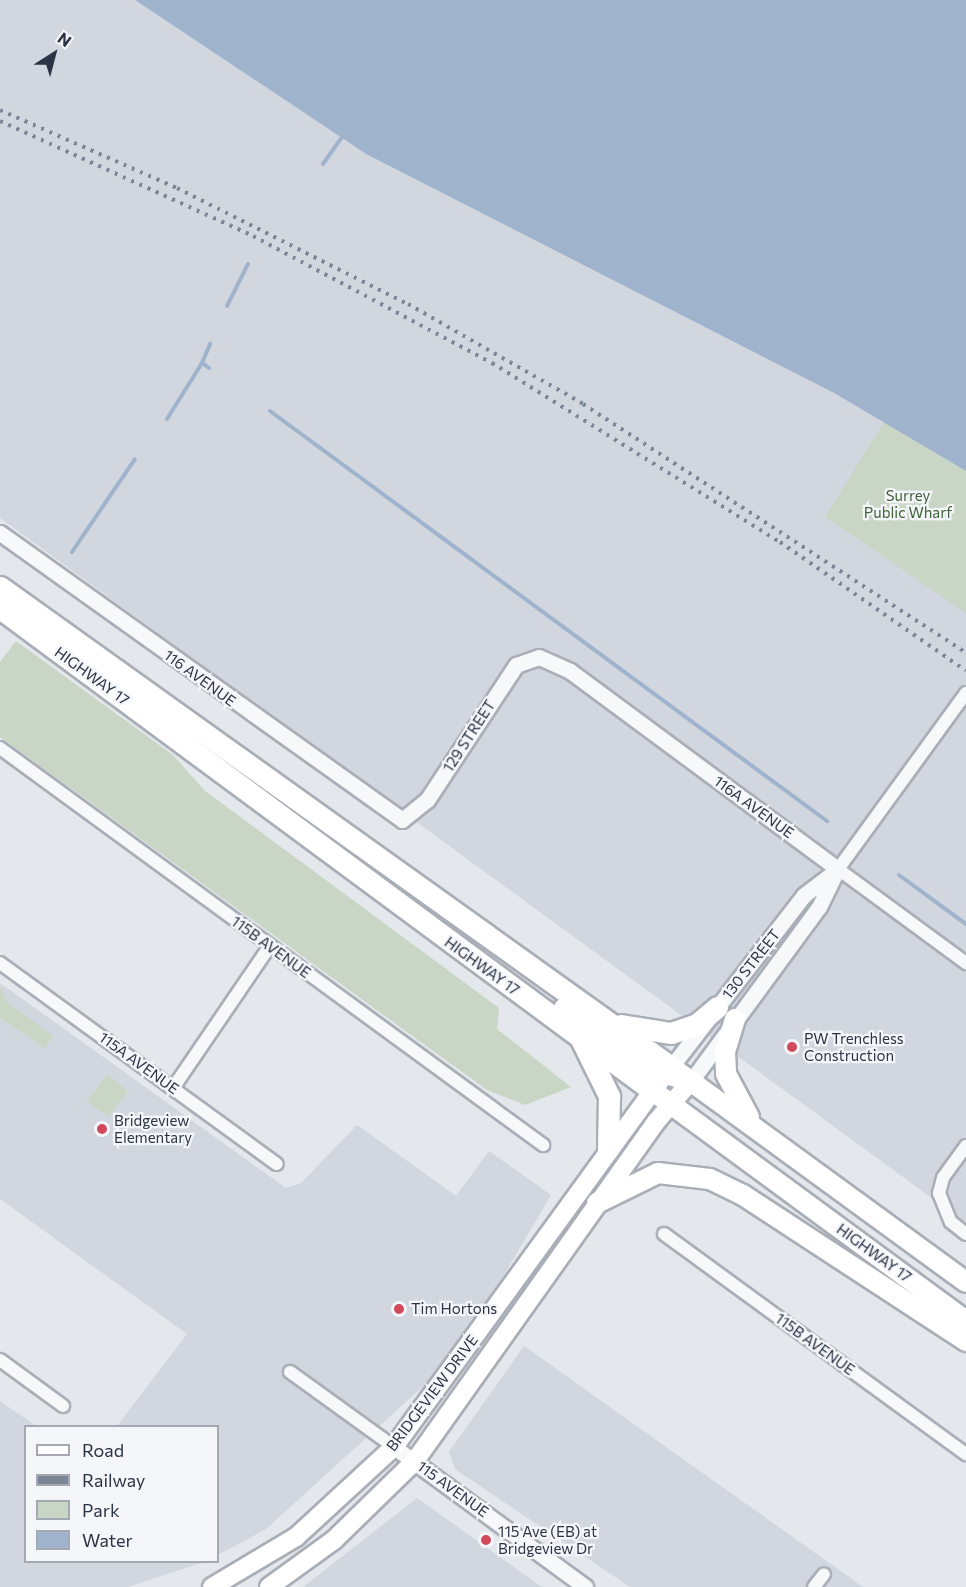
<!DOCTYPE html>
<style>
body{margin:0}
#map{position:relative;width:966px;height:1587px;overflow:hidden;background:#e4e7ec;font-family:Commissioner,sans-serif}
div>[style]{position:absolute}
.built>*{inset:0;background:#d2d6de}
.green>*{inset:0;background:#c9d6c5;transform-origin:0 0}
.water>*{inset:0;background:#9fb4cc}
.stream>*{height:4px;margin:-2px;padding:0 2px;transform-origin:2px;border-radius:2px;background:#9fb4cc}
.roads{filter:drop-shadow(2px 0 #a9aeb7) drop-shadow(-2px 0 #a9aeb7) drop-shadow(0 2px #a9aeb7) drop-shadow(0 -2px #a9aeb7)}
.minor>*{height:12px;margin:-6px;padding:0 6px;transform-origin:6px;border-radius:6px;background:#f7f8fa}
.tertiary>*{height:15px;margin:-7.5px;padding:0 7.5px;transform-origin:7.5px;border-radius:7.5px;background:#f7f8fa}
.primary>*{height:18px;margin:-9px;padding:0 9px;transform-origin:9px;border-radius:9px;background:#fff}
.trunk>*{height:20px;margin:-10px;padding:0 10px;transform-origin:10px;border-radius:10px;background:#fff}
.motorway>*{height:21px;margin:-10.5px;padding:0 10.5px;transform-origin:10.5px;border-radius:10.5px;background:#fff}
.rail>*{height:4px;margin-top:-2px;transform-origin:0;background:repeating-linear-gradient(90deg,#7d8696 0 3px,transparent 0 9px)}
.dots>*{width:16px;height:16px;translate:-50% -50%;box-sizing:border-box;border:3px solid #f4f6f9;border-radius:50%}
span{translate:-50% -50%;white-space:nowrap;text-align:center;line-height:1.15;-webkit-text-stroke:4.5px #f4f6f9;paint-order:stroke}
.park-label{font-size:15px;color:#3f6138}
.street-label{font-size:15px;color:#2b3445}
.poi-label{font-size:15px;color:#2b3445}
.left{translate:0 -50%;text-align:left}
.legend{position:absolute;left:24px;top:1425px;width:195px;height:138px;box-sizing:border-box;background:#f4f6f9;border:2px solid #a4a8b1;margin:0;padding:8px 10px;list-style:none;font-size:18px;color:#2b3445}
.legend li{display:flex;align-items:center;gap:12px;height:30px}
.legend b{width:30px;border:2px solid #a4a8b1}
.north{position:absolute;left:24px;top:24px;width:60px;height:60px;-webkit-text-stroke:4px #f4f6f9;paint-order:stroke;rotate:36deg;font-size:16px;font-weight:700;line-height:24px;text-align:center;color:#2b3445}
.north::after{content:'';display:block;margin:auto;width:21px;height:27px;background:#2b3445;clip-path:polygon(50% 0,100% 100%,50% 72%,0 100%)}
</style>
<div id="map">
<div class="built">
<i style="clip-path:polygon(0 0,135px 0,366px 154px,834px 393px,966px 471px,966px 1223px,0 518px)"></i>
<i style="clip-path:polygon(0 983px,286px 1188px,301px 1183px,357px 1125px,456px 1196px,489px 1151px,551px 1195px,501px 1280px,430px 1380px,266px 1529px,218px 1555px,218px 1426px,117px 1426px,187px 1334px,0 1199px)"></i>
<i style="clip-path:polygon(524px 1346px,863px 1587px,630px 1587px,455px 1469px,449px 1452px)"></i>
<i style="clip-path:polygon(0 1401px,36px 1426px,26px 1426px,26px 1562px,204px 1562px,128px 1587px,0 1587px)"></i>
<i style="clip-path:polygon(417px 1498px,542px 1587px,303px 1587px)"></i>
</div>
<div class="green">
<i style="clip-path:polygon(884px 422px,966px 471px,966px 613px,825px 517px)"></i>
<i style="clip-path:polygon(16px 641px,173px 755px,204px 790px,499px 1008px,497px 1029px,571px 1087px,525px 1105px,487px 1090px,0 737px,0 662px)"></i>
<i style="clip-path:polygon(0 986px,7px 1002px,53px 1036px,44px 1048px,0 1018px)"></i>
<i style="left:107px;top:1075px;width:26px;height:33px;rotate:37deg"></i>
</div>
<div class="water">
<i style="clip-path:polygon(135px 0,966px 0,966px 471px,834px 393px,366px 154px)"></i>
</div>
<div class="stream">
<i style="left:323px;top:164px;width:32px;rotate:-55deg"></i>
<i style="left:227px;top:306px;width:47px;rotate:-63.4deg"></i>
<i style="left:209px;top:368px;width:9px;rotate:-144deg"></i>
<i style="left:202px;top:363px;width:21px;rotate:-67deg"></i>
<i style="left:270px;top:411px;width:692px;rotate:36.36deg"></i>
<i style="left:167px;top:419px;width:66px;rotate:-58deg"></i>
<i style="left:72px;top:552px;width:112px;rotate:-55.9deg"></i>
<i style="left:899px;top:875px;width:83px;rotate:36.2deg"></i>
</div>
<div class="roads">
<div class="minor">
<i style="left:966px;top:693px;width:218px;rotate:126deg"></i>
<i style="left:838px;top:869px;width:159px;rotate:36.3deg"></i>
<i style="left:0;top:748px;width:673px;rotate:36.17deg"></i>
<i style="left:0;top:963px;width:342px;rotate:36deg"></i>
<i style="left:173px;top:1088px;width:172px;rotate:-55.7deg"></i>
<i style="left:966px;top:1146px;width:39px;rotate:126deg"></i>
<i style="left:943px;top:1178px;width:16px;rotate:105deg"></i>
<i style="left:939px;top:1193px;width:31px;rotate:68deg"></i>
<i style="left:951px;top:1222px;width:19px;rotate:39deg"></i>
<i style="left:664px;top:1234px;width:374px;rotate:36.1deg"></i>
<i style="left:0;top:1360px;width:78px;rotate:36.1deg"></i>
<i style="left:290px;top:1372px;width:128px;rotate:35.8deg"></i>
<i style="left:814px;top:1587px;width:16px;rotate:-52deg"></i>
</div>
<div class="tertiary">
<i style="left:0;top:533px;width:494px;rotate:35.5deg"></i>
<i style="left:402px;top:820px;width:32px;rotate:-39deg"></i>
<i style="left:427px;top:800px;width:162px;rotate:-56.6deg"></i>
<i style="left:516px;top:665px;width:24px;rotate:-19deg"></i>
<i style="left:539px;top:657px;width:34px;rotate:24deg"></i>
<i style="left:570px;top:671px;width:333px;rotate:36.5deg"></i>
<i style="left:671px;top:1067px;width:217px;rotate:-52.3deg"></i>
<i style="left:804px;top:895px;width:43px;rotate:-37.4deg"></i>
<i style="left:691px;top:1081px;width:216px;rotate:-53.7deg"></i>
<i style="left:819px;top:907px;width:37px;rotate:-64deg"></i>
<i style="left:394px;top:1447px;width:237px;rotate:36.2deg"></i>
</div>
<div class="primary">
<i style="left:212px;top:1587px;width:98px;rotate:-30.8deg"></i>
<i style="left:296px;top:1537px;width:133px;rotate:-42.6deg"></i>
<i style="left:394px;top:1447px;width:454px;rotate:-54deg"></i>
<i style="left:269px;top:1587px;width:80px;rotate:-35.9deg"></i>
<i style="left:334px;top:1540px;width:113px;rotate:-44.3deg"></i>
<i style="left:415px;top:1461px;width:415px;rotate:-54.6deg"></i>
<i style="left:655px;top:1123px;width:55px;rotate:-49.4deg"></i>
</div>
<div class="trunk">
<i style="left:735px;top:1019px;width:34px;rotate:107deg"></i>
<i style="left:725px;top:1052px;width:22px;rotate:87deg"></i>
<i style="left:726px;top:1074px;width:49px;rotate:61.9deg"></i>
<i style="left:678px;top:1072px;width:356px;rotate:36.1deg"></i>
<i style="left:653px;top:1091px;width:388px;rotate:36.3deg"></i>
<i style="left:597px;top:1203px;width:68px;rotate:-26.2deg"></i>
<i style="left:658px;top:1173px;width:52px;rotate:6.6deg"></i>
<i style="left:710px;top:1179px;width:37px;rotate:26deg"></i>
<i style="left:743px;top:1195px;width:267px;rotate:33.2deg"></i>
</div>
<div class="motorway">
<i style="left:0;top:587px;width:825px;rotate:35.58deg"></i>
<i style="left:0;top:608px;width:812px;rotate:36.49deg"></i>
<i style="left:564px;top:1008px;width:106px;rotate:34.6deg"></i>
<i style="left:651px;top:1068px;width:42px;rotate:18deg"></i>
<i style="left:621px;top:1025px;width:51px;rotate:9.1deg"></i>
<i style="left:671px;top:1033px;width:28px;rotate:-19deg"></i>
<i style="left:697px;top:1024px;width:26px;rotate:-40deg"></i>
<i style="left:581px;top:1039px;width:64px;rotate:63.8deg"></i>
<i style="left:609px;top:1096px;width:53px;rotate:91.1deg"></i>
</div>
</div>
<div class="rail">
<i style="left:0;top:110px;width:193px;rotate:23.8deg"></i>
<i style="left:177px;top:188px;width:258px;rotate:26.7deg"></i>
<i style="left:408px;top:304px;width:202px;rotate:29.7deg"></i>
<i style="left:583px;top:404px;width:457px;rotate:33deg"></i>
<i style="left:0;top:121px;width:278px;rotate:24.4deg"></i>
<i style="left:253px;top:236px;width:271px;rotate:28deg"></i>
<i style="left:492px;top:363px;width:339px;rotate:31.9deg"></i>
<i style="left:780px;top:542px;width:226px;rotate:34.7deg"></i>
</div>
<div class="dots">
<i style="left:792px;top:1047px;background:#d1495b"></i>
<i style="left:102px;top:1129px;background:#d1495b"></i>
<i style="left:399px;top:1309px;background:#d1495b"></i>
<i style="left:486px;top:1540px;background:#d1495b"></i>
</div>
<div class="park-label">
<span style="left:908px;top:504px">Surrey<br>Public Wharf</span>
</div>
<div class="street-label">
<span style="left:92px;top:676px;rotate:36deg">HIGHWAY 17</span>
<span style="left:200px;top:678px;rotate:36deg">116 AVENUE</span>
<span style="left:469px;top:736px;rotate:-57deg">129 STREET</span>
<span style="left:754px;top:807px;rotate:36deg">116A AVENUE</span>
<span style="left:271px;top:947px;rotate:36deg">115B AVENUE</span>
<span style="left:751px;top:964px;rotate:-52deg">130 STREET</span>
<span style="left:482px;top:966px;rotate:36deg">HIGHWAY 17</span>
<span style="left:139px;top:1063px;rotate:36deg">115A AVENUE</span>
<span style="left:874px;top:1253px;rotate:36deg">HIGHWAY 17</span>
<span style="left:815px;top:1344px;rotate:36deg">115B AVENUE</span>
<span style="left:432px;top:1393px;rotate:-53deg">BRIDGEVIEW DRIVE</span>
<span style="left:453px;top:1489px;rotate:36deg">115 AVENUE</span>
</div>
<div class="poi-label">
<span class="left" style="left:804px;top:1047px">PW Trenchless<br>Construction</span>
<span class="left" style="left:114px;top:1129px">Bridgeview<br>Elementary</span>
<span class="left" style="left:411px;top:1309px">Tim Hortons</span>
<span class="left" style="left:498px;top:1540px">115 Ave (EB) at<br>Bridgeview Dr</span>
</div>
<ul class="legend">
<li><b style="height:8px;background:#fff"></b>Road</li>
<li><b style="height:8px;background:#7d8696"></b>Railway</li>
<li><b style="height:16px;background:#c9d6c5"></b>Park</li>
<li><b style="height:16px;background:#9fb4cc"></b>Water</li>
</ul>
<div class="north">N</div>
</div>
